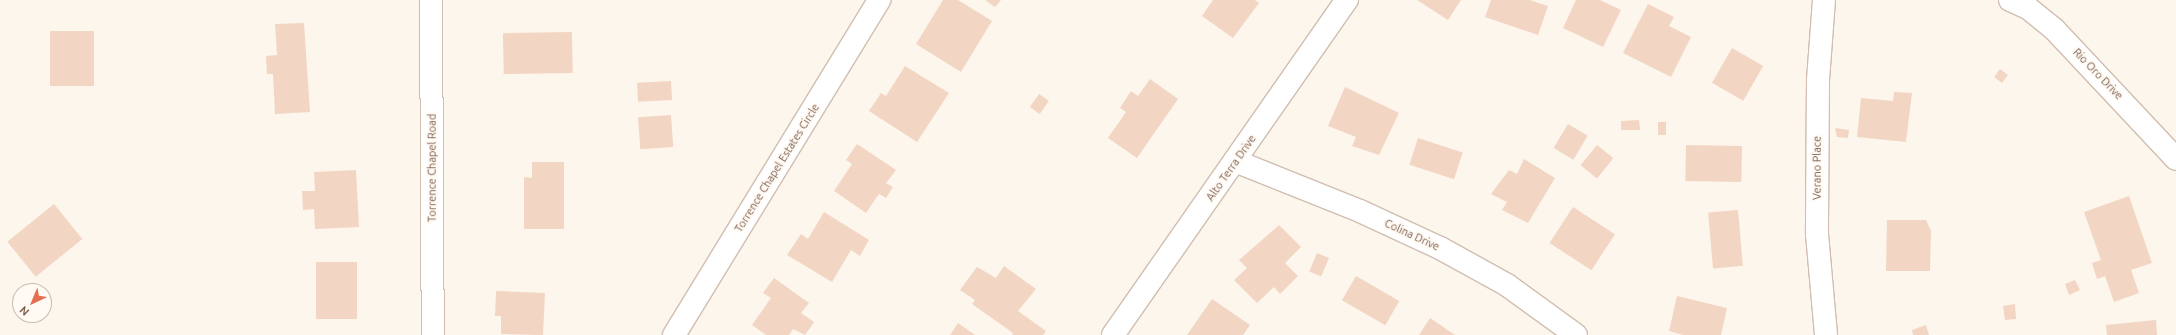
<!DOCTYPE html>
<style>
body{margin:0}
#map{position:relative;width:2176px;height:335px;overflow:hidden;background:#fdf6ec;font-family:Ubuntu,sans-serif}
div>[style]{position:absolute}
.building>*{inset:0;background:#f3d5c3;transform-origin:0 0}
.roads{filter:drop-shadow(1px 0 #d1beb0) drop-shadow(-1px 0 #d1beb0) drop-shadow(0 1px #d1beb0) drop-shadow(0 -1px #d1beb0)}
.minor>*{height:22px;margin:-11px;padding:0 11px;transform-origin:11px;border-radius:11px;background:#fff}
.tertiary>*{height:22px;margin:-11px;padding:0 11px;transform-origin:11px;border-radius:11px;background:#fff}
span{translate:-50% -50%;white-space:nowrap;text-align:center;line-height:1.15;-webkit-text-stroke:4px #fffaf3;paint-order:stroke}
.street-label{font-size:11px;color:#7a5c4d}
.north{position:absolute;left:12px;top:283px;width:40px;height:40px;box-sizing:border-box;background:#fffaf3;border:1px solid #cabbb1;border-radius:50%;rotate:224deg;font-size:11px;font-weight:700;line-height:16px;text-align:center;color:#7a5c4d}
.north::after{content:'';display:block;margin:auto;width:14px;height:18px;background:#e76f51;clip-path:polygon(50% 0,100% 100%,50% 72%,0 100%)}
</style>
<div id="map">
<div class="building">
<i style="clip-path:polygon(943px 0,958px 0,992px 21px,961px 72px,916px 44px)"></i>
<i style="clip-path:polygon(985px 0,1001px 0,995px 7px)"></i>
<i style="clip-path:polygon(1213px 0,1255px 0,1259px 3px,1233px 38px,1202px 16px)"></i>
<i style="clip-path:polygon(1417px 0,1461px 0,1448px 20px)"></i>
<i style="clip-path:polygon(1491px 0,1530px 0,1548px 6px,1538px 35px,1485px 17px)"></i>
<i style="clip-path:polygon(1576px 0,1600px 0,1621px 10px,1603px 47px,1563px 28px)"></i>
<i style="clip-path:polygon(1648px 4px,1674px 17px,1669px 26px,1691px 37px,1671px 77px,1623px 53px)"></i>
<i style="clip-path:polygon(304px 23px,310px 112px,275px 114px,273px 74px,267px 74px,266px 56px,277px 55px,275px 24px)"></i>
<i style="left:50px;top:31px;width:44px;height:55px"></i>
<i style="left:572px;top:32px;width:41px;height:69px;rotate:89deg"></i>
<i style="left:1732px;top:48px;width:36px;height:40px;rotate:30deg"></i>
<i style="clip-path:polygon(905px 66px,949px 93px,917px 142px,869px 111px,881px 93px,886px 96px)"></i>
<i style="left:2000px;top:69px;width:10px;height:10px;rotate:37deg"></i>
<i style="clip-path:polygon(1150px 79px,1178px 99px,1137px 158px,1108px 138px,1126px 112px,1120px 108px,1131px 91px,1138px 96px)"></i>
<i style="left:671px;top:81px;width:19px;height:34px;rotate:87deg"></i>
<i style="clip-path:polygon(1345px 87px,1399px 113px,1379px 155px,1352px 146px,1356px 137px,1328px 126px)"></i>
<i style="clip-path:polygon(1894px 92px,1912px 93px,1906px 142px,1857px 137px,1861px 98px,1893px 101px)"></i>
<i style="left:1039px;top:94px;width:12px;height:16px;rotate:35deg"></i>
<i style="left:671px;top:115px;width:32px;height:33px;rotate:86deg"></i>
<i style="clip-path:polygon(1639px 120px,1640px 130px,1621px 130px,1621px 121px)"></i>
<i style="left:1658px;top:122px;width:8px;height:13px"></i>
<i style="left:1568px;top:124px;width:23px;height:28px;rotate:31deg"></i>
<i style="clip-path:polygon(1835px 128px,1849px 130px,1848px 138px,1837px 137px)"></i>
<i style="left:1418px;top:138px;width:47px;height:28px;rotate:18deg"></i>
<i style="clip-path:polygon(857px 144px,896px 170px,886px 183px,893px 187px,886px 198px,879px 194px,866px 213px,834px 191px,852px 164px,846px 160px)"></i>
<i style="left:1597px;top:145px;width:21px;height:26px;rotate:39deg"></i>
<i style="left:1686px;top:145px;width:56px;height:36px;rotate:1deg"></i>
<i style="clip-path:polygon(1524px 159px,1555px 178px,1528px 223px,1502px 210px,1507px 202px,1491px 194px,1509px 170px,1517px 174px)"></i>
<i style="clip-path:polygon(532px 162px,564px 162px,564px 229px,524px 229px,524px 177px,532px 178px)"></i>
<i style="clip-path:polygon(356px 170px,359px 227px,315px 229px,314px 209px,303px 210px,302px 191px,315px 191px,314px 172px)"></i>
<i style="clip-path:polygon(2129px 196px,2152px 263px,2131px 270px,2139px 293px,2114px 302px,2105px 276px,2097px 279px,2092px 263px,2101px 260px,2084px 212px)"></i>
<i style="left:54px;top:204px;width:45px;height:60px;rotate:51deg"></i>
<i style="left:1573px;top:207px;width:50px;height:43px;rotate:33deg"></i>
<i style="left:1738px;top:210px;width:56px;height:30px;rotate:85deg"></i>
<i style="clip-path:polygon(824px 212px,869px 240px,860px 256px,851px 250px,832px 282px,787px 255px,801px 234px,808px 239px)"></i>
<i style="clip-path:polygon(1887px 220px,1926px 220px,1931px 231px,1930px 271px,1886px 271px)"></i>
<i style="clip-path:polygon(1279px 225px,1301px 247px,1285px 263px,1298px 276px,1280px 294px,1274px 287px,1257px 303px,1234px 280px,1247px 268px,1239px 260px)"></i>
<i style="left:1317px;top:253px;width:13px;height:20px;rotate:23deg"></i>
<i style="left:316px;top:262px;width:41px;height:57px"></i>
<i style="clip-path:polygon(1004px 266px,1036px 289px,1018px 311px,1046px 331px,1043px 335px,1012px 335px,1013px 333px,972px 304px,975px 300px,960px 290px,977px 267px,996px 278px)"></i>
<i style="left:1356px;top:276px;width:50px;height:28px;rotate:30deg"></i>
<i style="clip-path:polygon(774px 278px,809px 303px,801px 313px,814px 322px,805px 335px,793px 329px,789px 335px,766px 335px,752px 325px,771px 298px,763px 293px)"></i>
<i style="clip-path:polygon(2075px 280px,2080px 290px,2069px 295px,2065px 284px)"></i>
<i style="clip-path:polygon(496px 291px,545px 293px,543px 335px,501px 334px,501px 316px,495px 316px)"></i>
<i style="clip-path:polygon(1677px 296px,1727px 308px,1721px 335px,1683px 335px,1669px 331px)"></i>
<i style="clip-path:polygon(1212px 299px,1250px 325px,1243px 335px,1187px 335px)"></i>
<i style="clip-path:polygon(2015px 304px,2016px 319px,2005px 320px,2003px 306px)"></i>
<i style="clip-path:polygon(1430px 318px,1455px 335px,1419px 335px)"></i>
<i style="clip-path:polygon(2156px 320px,2157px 335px,2107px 335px,2106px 325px)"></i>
<i style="clip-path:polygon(958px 323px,975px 335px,950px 335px)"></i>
<i style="clip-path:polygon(1926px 325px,1929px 335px,1913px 335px,1912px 330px)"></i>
</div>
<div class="roads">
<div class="minor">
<i style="left:1824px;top:0;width:80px;rotate:94.3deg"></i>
<i style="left:1818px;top:80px;width:154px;rotate:90.4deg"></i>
<i style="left:1817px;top:234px;width:101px;rotate:84.9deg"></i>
<i style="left:2010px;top:0;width:20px;rotate:24deg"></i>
<i style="left:2028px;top:8px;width:33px;rotate:39deg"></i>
<i style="left:2054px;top:29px;width:178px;rotate:46.8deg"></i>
<i style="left:1235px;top:161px;width:135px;rotate:21.8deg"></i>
<i style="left:1360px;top:211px;width:88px;rotate:24.8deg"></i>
<i style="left:1440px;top:248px;width:77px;rotate:28.9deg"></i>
<i style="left:1507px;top:285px;width:85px;rotate:35.9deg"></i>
<i style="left:674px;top:335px;width:393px;rotate:-58.5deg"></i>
<i style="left:1113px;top:335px;width:409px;rotate:-55.1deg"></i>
</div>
<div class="tertiary">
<i style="left:431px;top:0;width:335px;rotate:89.7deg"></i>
</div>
</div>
<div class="street-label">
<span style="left:2098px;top:74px;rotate:46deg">Rio Oro Drive</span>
<span style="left:432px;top:168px;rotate:-90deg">Torrence Chapel Road</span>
<span style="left:777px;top:168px;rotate:-58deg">Torrence Chapel Estates Circle</span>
<span style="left:1231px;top:168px;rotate:-55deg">Alto Terra Drive</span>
<span style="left:1817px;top:168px;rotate:-90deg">Verano Place</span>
<span style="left:1412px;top:235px;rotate:25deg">Colina Drive</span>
</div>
<div class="north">N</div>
</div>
